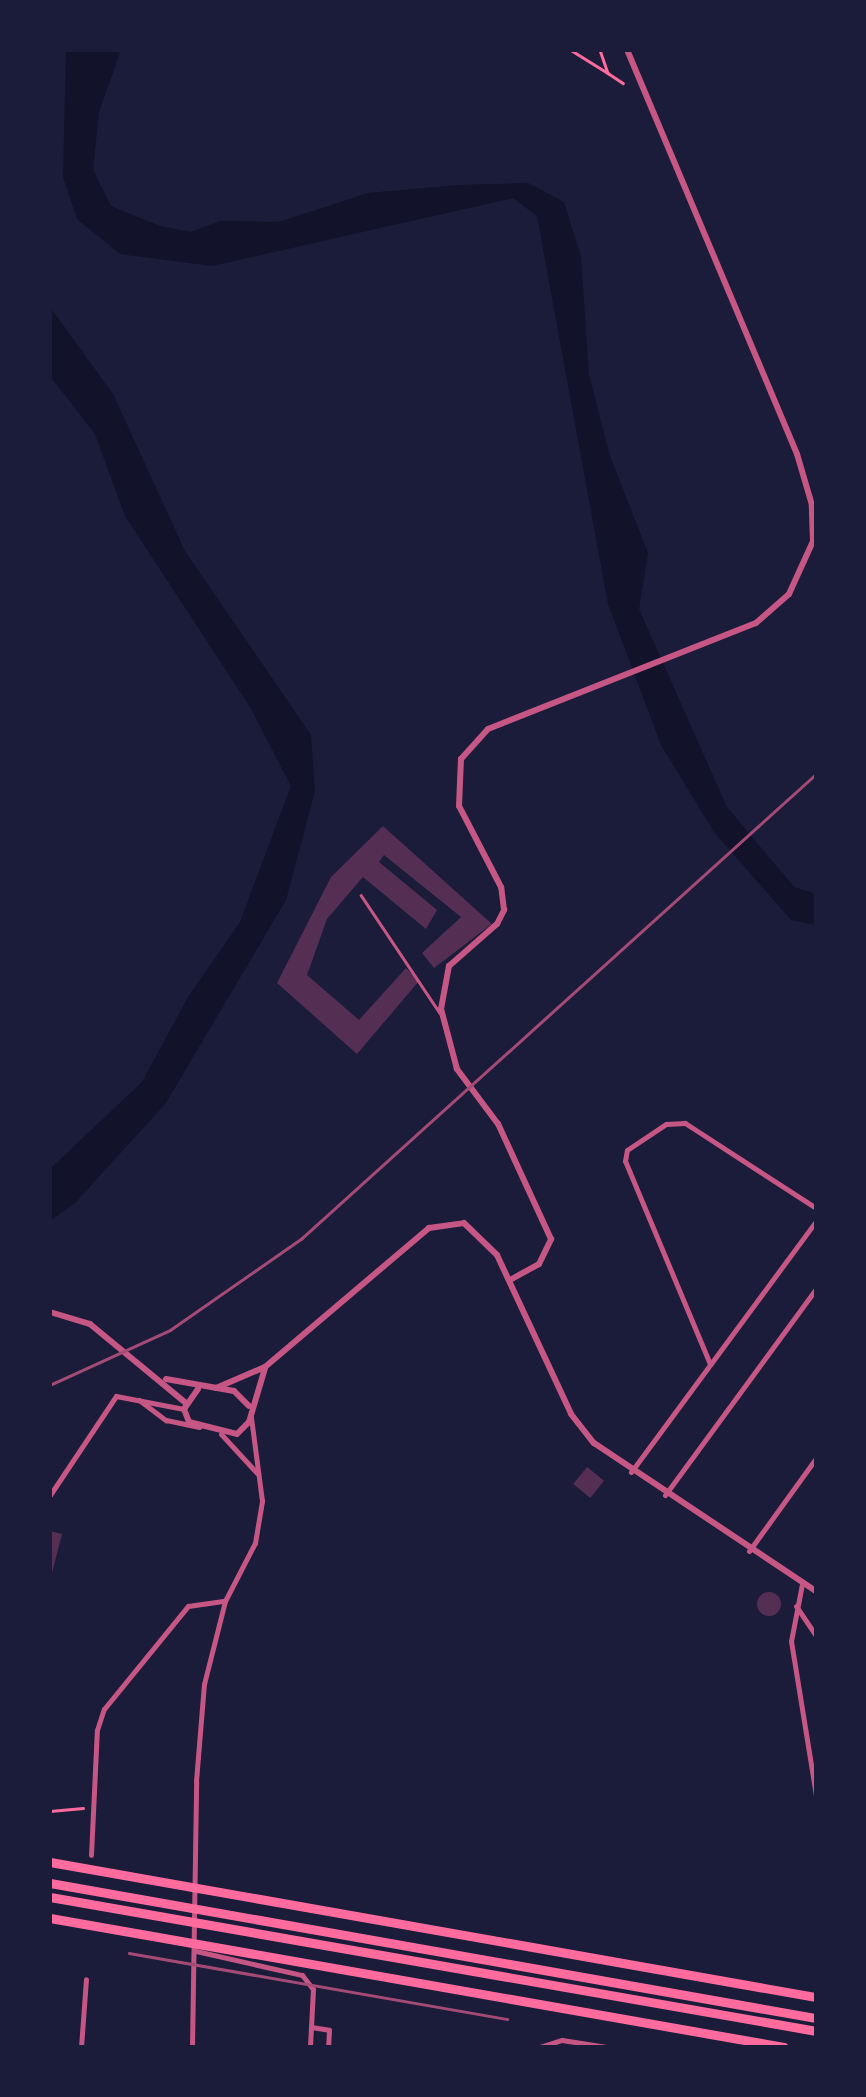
<!DOCTYPE html>
<style>
body{margin:0}
#map{position:relative;width:866px;height:2097px;overflow:hidden;background:#1b1b3a;font-family:Raleway,sans-serif}
div>[style]{position:absolute}
.water>*{inset:0;background:#12122b}
.building>*{inset:0;background:#542f53;transform-origin:0 0}
.round{border-radius:50%}
.path>*{height:2.5px;margin:-1.25px;padding:0 1.25px;transform-origin:1.25px;border-radius:1.25px;background:#ff6b9d}
.service>*{height:2.5px;margin:-1.25px;padding:0 1.25px;transform-origin:1.25px;border-radius:1.25px;background:#c65784}
.minor>*{height:5px;margin:-2.5px;padding:0 2.5px;transform-origin:2.5px;border-radius:2.5px;background:#c65784}
.tertiary>*{height:6px;margin:-3px;padding:0 3px;transform-origin:3px;border-radius:3px;background:#c65784}
.motorway>*{height:9px;margin:-4.5px;padding:0 4.5px;transform-origin:4.5px;border-radius:4.5px;background:#ff6b9d}
.rail>*{height:2.5px;margin:-1.25px;padding:0 1.25px;transform-origin:1.25px;border-radius:1.25px;background:#a44b75}
span{translate:-50% -50%;white-space:nowrap;text-align:center;line-height:1.15;-webkit-text-stroke:10px #1b1b3a;paint-order:stroke}
.frame{position:absolute;inset:0;border:52px solid #1b1b3a;pointer-events:none}
</style>
<div id="map">
<div class="water">
<i style="clip-path:polygon(66px 50px,121px 50px,99px 112px,93px 170px,111px 206px,160px 226px,191px 232px,220px 221px,279px 222px,368px 193px,459px 185px,528px 183px,564px 202px,581px 257px,589px 375px,610px 456px,648px 553px,639px 609px,727px 807px,794px 887px,816px 894px,816px 925px,791px 920px,714px 832px,661px 745px,608px 604px,537px 216px,513px 198px,212px 266px,120px 254px,77px 219px,63px 177px)"></i>
<i style="clip-path:polygon(50px 307px,113px 394px,185px 551px,311px 735px,315px 791px,286px 900px,166px 1103px,75px 1203px,50px 1221px,50px 1169px,142px 1082px,188px 997px,240px 922px,291px 786px,250px 707px,125px 516px,95px 434px,50px 376px)"></i>
</div>
<div class="building">
<i style="clip-path:polygon(383px 826px,492px 924px,434px 968px,422px 953px,461px 917px,384px 855px,379px 862px,437px 910px,426px 929px,363px 877px,327px 919px,307px 975px,359px 1020px,406px 968px,419px 981px,357px 1054px,277px 983px,331px 877px)"></i>
<i style="left:587px;top:1467px;width:22px;height:22px;rotate:39deg"></i>
<i style="clip-path:polygon(50px 1531px,62px 1534px,51px 1577px,50px 1577px)"></i>
<i class="round" style="left:757px;top:1592px;width:24px;height:24px"></i>
</div>
<div class="path">
<i style="left:571px;top:50px;width:44px;rotate:31.9deg"></i>
<i style="left:600px;top:50px;width:24px;rotate:71deg"></i>
<i style="left:608px;top:73px;width:18px;rotate:34deg"></i>
<i style="left:50px;top:1811px;width:33px;rotate:-5deg"></i>
</div>
<div class="service">
<i style="left:361px;top:895px;width:142px;rotate:56.2deg"></i>
</div>
<div class="minor">
<i style="left:710px;top:1364px;width:220px;rotate:-112.7deg"></i>
<i style="left:625px;top:1161px;width:11px;rotate:-80deg"></i>
<i style="left:627px;top:1150px;width:47px;rotate:-33.7deg"></i>
<i style="left:666px;top:1124px;width:19px;rotate:-3deg"></i>
<i style="left:685px;top:1123px;width:156px;rotate:33deg"></i>
<i style="left:139px;top:1400px;width:34px;rotate:37deg"></i>
<i style="left:166px;top:1420px;width:34px;rotate:12deg"></i>
<i style="left:221px;top:1434px;width:53px;rotate:47.3deg"></i>
<i style="left:631px;top:1472px;width:312px;rotate:-53.6deg"></i>
<i style="left:50px;top:1495px;width:119px;rotate:-56.3deg"></i>
<i style="left:116px;top:1396px;width:69px;rotate:10.8deg"></i>
<i style="left:665px;top:1495px;width:255px;rotate:-53.8deg"></i>
<i style="left:749px;top:1551px;width:115px;rotate:-54.2deg"></i>
<i style="left:802px;top:1584px;width:58px;rotate:100.9deg"></i>
<i style="left:791px;top:1641px;width:156px;rotate:80.8deg"></i>
<i style="left:796px;top:1606px;width:36px;rotate:56deg"></i>
<i style="left:91px;top:1855px;width:125px;rotate:-87.3deg"></i>
<i style="left:97px;top:1730px;width:22px;rotate:-72deg"></i>
<i style="left:104px;top:1709px;width:133px;rotate:-50.8deg"></i>
<i style="left:188px;top:1606px;width:37px;rotate:-8deg"></i>
<i style="left:225px;top:1601px;width:65px;rotate:-62.7deg"></i>
<i style="left:255px;top:1543px;width:43px;rotate:-80.5deg"></i>
<i style="left:262px;top:1501px;width:85px;rotate:-97.5deg"></i>
<i style="left:196px;top:1951px;width:109px;rotate:12.8deg"></i>
<i style="left:302px;top:1975px;width:18px;rotate:52deg"></i>
<i style="left:313px;top:1989px;width:58px;rotate:93deg"></i>
<i style="left:311px;top:2027px;width:18px;rotate:9deg"></i>
<i style="left:329px;top:2030px;width:17px;rotate:93deg"></i>
<i style="left:81px;top:2047px;width:68px;rotate:-85.8deg"></i>
<i style="left:192px;top:2047px;width:266px;rotate:-89.1deg"></i>
<i style="left:196px;top:1781px;width:97px;rotate:-85.3deg"></i>
<i style="left:204px;top:1684px;width:86px;rotate:-75.8deg"></i>
<i style="left:540px;top:2047px;width:23px;rotate:-18deg"></i>
<i style="left:562px;top:2040px;width:45px;rotate:9deg"></i>
</div>
<div class="tertiary">
<i style="left:510px;top:1280px;width:33px;rotate:-29deg"></i>
<i style="left:539px;top:1264px;width:28px;rotate:-64deg"></i>
<i style="left:551px;top:1239px;width:127px;rotate:-114.7deg"></i>
<i style="left:498px;top:1124px;width:69px;rotate:-126.7deg"></i>
<i style="left:457px;top:1069px;width:62px;rotate:-104.9deg"></i>
<i style="left:441px;top:1009px;width:44px;rotate:-79.5deg"></i>
<i style="left:449px;top:966px;width:64px;rotate:-41.2deg"></i>
<i style="left:497px;top:924px;width:16px;rotate:-63deg"></i>
<i style="left:504px;top:910px;width:23px;rotate:-97deg"></i>
<i style="left:501px;top:887px;width:91px;rotate:-117.4deg"></i>
<i style="left:459px;top:806px;width:47px;rotate:-87.6deg"></i>
<i style="left:461px;top:759px;width:40px;rotate:-48deg"></i>
<i style="left:488px;top:729px;width:288px;rotate:-21.6deg"></i>
<i style="left:756px;top:623px;width:44px;rotate:-41.3deg"></i>
<i style="left:789px;top:594px;width:58px;rotate:-65.6deg"></i>
<i style="left:813px;top:541px;width:36px;rotate:-92deg"></i>
<i style="left:812px;top:505px;width:53px;rotate:-106.4deg"></i>
<i style="left:797px;top:454px;width:438px;rotate:-112.8deg"></i>
<i style="left:50px;top:1312px;width:42px;rotate:16.7deg"></i>
<i style="left:90px;top:1324px;width:124px;rotate:39.5deg"></i>
<i style="left:166px;top:1379px;width:69px;rotate:10deg"></i>
<i style="left:234px;top:1391px;width:21px;rotate:45deg"></i>
<i style="left:216px;top:1388px;width:53px;rotate:-23.2deg"></i>
<i style="left:265px;top:1367px;width:215px;rotate:-40.3deg"></i>
<i style="left:429px;top:1228px;width:35px;rotate:-8deg"></i>
<i style="left:464px;top:1223px;width:46px;rotate:44.1deg"></i>
<i style="left:497px;top:1255px;width:175px;rotate:65deg"></i>
<i style="left:571px;top:1414px;width:37px;rotate:52deg"></i>
<i style="left:594px;top:1443px;width:267px;rotate:33.7deg"></i>
<i style="left:198px;top:1389px;width:24px;rotate:125deg"></i>
<i style="left:184px;top:1409px;width:14px;rotate:69deg"></i>
<i style="left:189px;top:1422px;width:49px;rotate:14deg"></i>
<i style="left:237px;top:1434px;width:17px;rotate:-45deg"></i>
<i style="left:249px;top:1422px;width:56px;rotate:-73.5deg"></i>
</div>
<div class="motorway">
<i style="left:50px;top:1862px;width:778px;rotate:10deg"></i>
<i style="left:50px;top:1883px;width:778px;rotate:10deg"></i>
<i style="left:50px;top:1897px;width:778px;rotate:9.92deg"></i>
<i style="left:50px;top:1918px;width:745px;rotate:9.97deg"></i>
</div>
<div class="rail">
<i style="left:50px;top:1385px;width:132px;rotate:-24.6deg"></i>
<i style="left:170px;top:1330px;width:160px;rotate:-34.8deg"></i>
<i style="left:301px;top:1239px;width:694px;rotate:-42.08deg"></i>
<i style="left:129px;top:1953px;width:384px;rotate:9.9deg"></i>
</div>
<div class="frame"></div>
</div>
